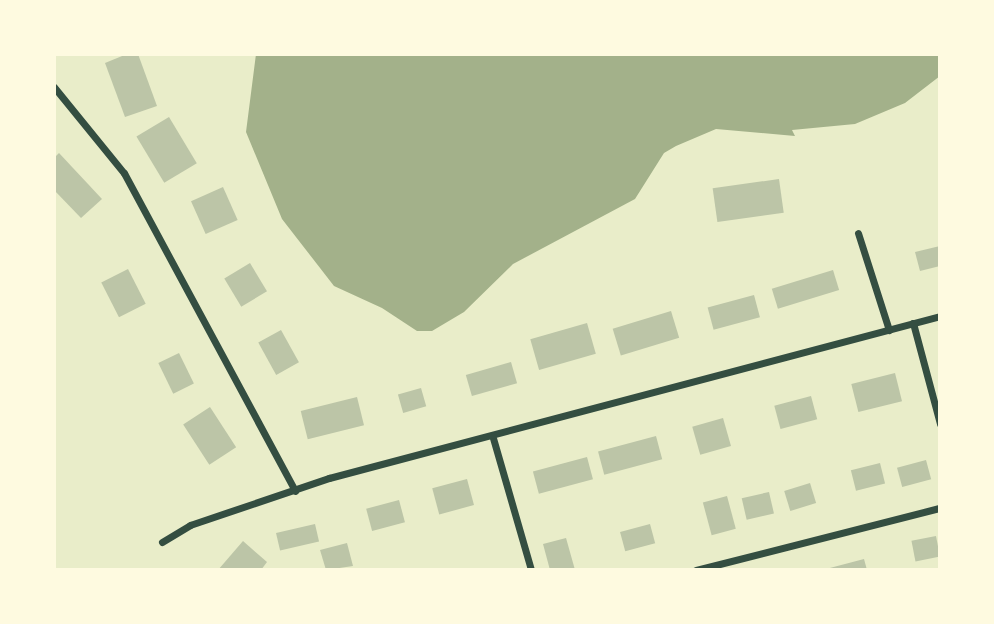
<!DOCTYPE html>
<style>
body{margin:0}
#map{position:relative;width:994px;height:624px;overflow:hidden;background:#e9edc9;font-family:"Exo 2",sans-serif}
div>[style]{position:absolute}
.water>*{inset:0;background:#a3b18a}
.building>*{inset:0;background:#bcc5a7;transform-origin:0 0}
.minor>*{height:7px;margin:-3.5px;padding:0 3.5px;transform-origin:3.5px;border-radius:3.5px;background:#344e41}
span{translate:-50% -50%;white-space:nowrap;text-align:center;line-height:1.15;-webkit-text-stroke:7px #fefae0;paint-order:stroke}
.frame{position:absolute;inset:0;border:56px solid #fefae0;pointer-events:none}
</style>
<div id="map">
<div class="water">
<i style="clip-path:polygon(256px 54px,940px 54px,940px 76px,905px 103px,855px 124px,792px 130px,795px 136px,716px 129px,676px 146px,664px 153px,635px 199px,513px 264px,464px 312px,432px 331px,417px 331px,382px 308px,334px 286px,282px 219px,246px 132px)"></i>
</div>
<div class="building">
<i style="clip-path:polygon(127px 54px,138px 54px,157px 106px,125px 117px,105px 63px)"></i>
<i style="left:169px;top:117px;width:54px;height:38px;rotate:59deg"></i>
<i style="clip-path:polygon(59px 153px,102px 199px,81px 218px,54px 190px,54px 158px)"></i>
<i style="left:779px;top:179px;width:34px;height:67px;rotate:82deg"></i>
<i style="left:223px;top:187px;width:36px;height:35px;rotate:66deg"></i>
<i style="clip-path:polygon(940px 246px,940px 266px,920px 271px,915px 252px)"></i>
<i style="left:250px;top:263px;width:33px;height:30px;rotate:59deg"></i>
<i style="left:128px;top:269px;width:39px;height:30px;rotate:63deg"></i>
<i style="left:833px;top:270px;width:21px;height:64px;rotate:73deg"></i>
<i style="left:754px;top:295px;width:23px;height:48px;rotate:75deg"></i>
<i style="left:671px;top:311px;width:28px;height:61px;rotate:73deg"></i>
<i style="left:587px;top:323px;width:32px;height:59px;rotate:74deg"></i>
<i style="left:281px;top:330px;width:37px;height:26px;rotate:61deg"></i>
<i style="left:179px;top:353px;width:34px;height:23px;rotate:64deg"></i>
<i style="left:511px;top:362px;width:22px;height:47px;rotate:74deg"></i>
<i style="left:895px;top:373px;width:29px;height:45px;rotate:76deg"></i>
<i style="left:421px;top:388px;width:19px;height:24px;rotate:74deg"></i>
<i style="left:811px;top:396px;width:24px;height:38px;rotate:75deg"></i>
<i style="left:357px;top:397px;width:29px;height:58px;rotate:76deg"></i>
<i style="left:210px;top:407px;width:48px;height:32px;rotate:57deg"></i>
<i style="left:723px;top:418px;width:29px;height:32px;rotate:74deg"></i>
<i style="left:656px;top:436px;width:24px;height:60px;rotate:75deg"></i>
<i style="left:587px;top:457px;width:23px;height:56px;rotate:75deg"></i>
<i style="left:926px;top:460px;width:20px;height:30px;rotate:75deg"></i>
<i style="left:880px;top:463px;width:21px;height:30px;rotate:76deg"></i>
<i style="left:467px;top:479px;width:27px;height:36px;rotate:75deg"></i>
<i style="left:810px;top:483px;width:21px;height:27px;rotate:73deg"></i>
<i style="left:769px;top:492px;width:22px;height:28px;rotate:77deg"></i>
<i style="left:727px;top:496px;width:34px;height:25px;rotate:75deg"></i>
<i style="left:399px;top:500px;width:23px;height:34px;rotate:75deg"></i>
<i style="left:315px;top:524px;width:18px;height:40px;rotate:77deg"></i>
<i style="left:650px;top:524px;width:20px;height:31px;rotate:75deg"></i>
<i style="left:936px;top:536px;width:21px;height:25px;rotate:79deg"></i>
<i style="clip-path:polygon(566px 538px,575px 570px,550px 570px,543px 544px)"></i>
<i style="clip-path:polygon(243px 541px,267px 562px,261px 570px,218px 570px)"></i>
<i style="clip-path:polygon(347px 543px,353px 566px,326px 570px,320px 550px)"></i>
<i style="clip-path:polygon(864px 559px,867px 570px,826px 570px,826px 569px)"></i>
</div>
<div class="minor">
<i style="left:54px;top:87px;width:111px;rotate:50.9deg"></i>
<i style="left:124px;top:173px;width:361px;rotate:61.7deg"></i>
<i style="left:858px;top:233px;width:102px;rotate:72.3deg"></i>
<i style="left:913px;top:323px;width:105px;rotate:75deg"></i>
<i style="left:493px;top:438px;width:137px;rotate:73.9deg"></i>
<i style="left:162px;top:542px;width:33px;rotate:-31deg"></i>
<i style="left:190px;top:525px;width:147px;rotate:-18.7deg"></i>
<i style="left:329px;top:478px;width:632px;rotate:-14.85deg"></i>
<i style="left:696px;top:570px;width:252px;rotate:-14.3deg"></i>
</div>
<div class="frame"></div>
</div>
